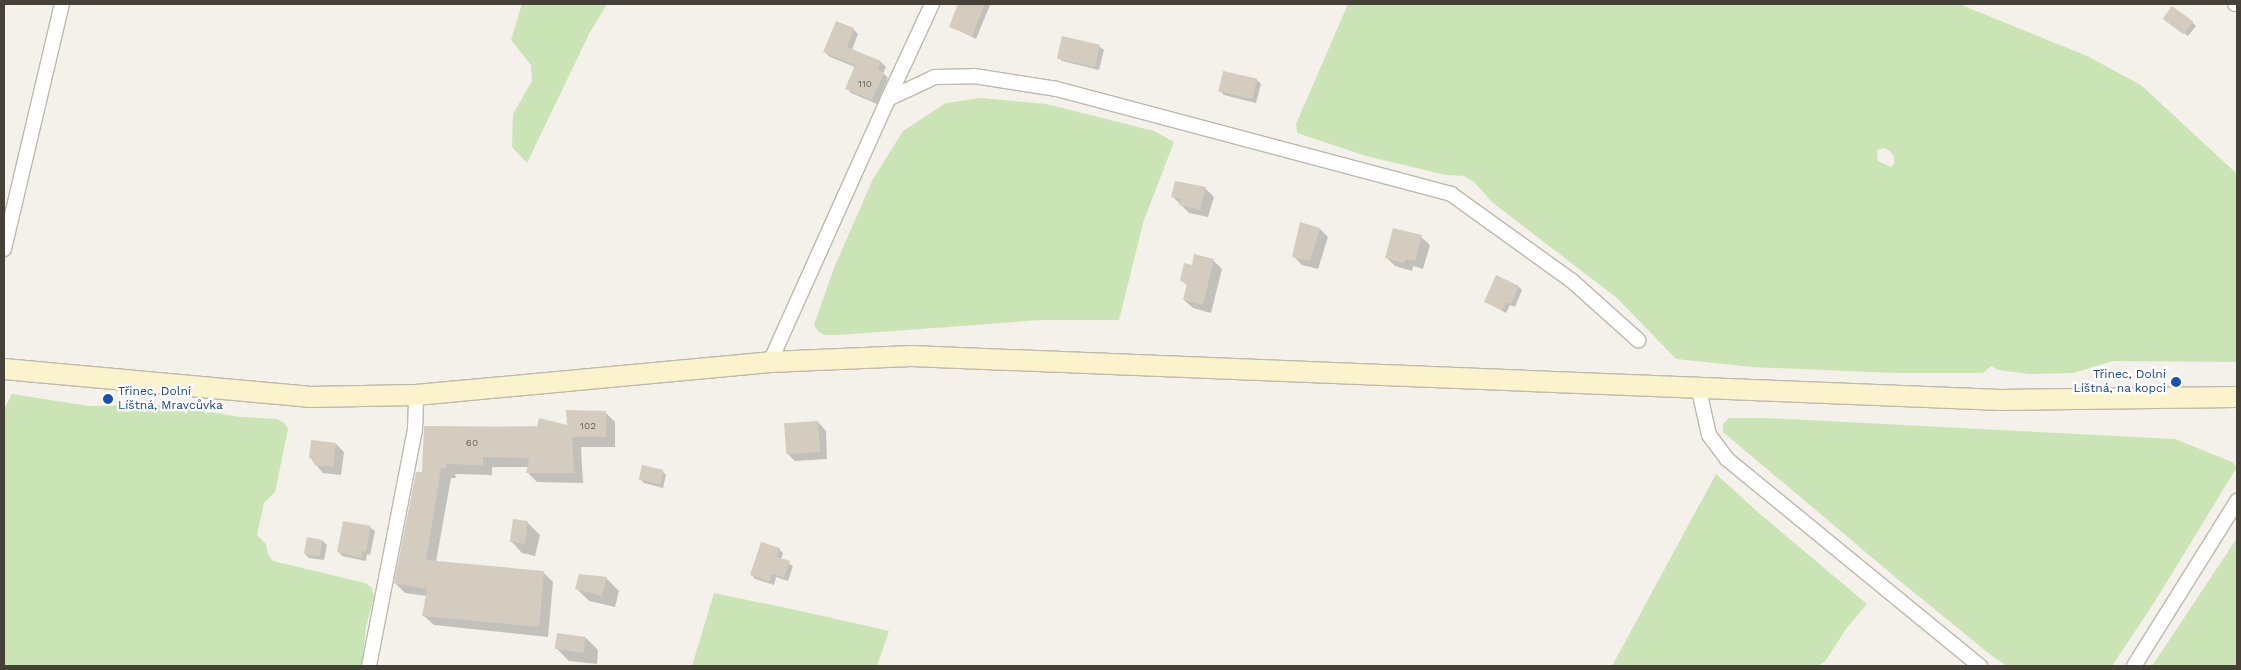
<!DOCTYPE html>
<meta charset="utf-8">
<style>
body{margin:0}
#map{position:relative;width:2241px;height:670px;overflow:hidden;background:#f3f1e9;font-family:"Work Sans",sans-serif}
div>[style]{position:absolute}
.green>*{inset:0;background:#cae4b5}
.shadow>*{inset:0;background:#0003}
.building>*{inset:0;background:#d4cdbf;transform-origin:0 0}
.roads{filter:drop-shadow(1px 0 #beb9ac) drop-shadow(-1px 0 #beb9ac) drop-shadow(0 1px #beb9ac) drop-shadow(0 -1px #beb9ac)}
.street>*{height:14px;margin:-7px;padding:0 7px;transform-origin:7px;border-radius:7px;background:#fff}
.secondary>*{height:20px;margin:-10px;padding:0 10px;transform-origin:10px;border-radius:10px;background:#faf3cb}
.dots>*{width:14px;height:14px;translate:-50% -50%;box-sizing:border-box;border:2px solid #fff;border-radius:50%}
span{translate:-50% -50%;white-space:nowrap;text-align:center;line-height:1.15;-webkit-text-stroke:4.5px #fff;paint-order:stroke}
.number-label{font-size:10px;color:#6a645a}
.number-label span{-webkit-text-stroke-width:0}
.transit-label{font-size:12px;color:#164399}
.right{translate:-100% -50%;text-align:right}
.left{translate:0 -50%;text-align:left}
.frame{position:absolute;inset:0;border:5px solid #464138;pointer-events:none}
</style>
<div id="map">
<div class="green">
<i style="clip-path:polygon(522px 4px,607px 4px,589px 34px,527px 163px,512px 147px,513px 114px,532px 81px,531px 65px,511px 40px)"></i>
<i style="clip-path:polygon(evenodd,1348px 4px,1959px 4px,2087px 56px,2141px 85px,2237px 174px,2237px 362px,2113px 361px,2073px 373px,2029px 374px,1998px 370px,1991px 366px,1983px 373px,1893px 373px,1752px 367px,1676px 359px,1617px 298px,1493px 203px,1473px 181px,1464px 176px,1446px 175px,1366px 156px,1297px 133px,1296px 124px,1348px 4px,1884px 148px,1890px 151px,1894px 157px,1894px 164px,1891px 167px,1878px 161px,1877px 150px,1884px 148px)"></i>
<i style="clip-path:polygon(981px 98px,1046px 104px,1154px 131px,1174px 142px,1143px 223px,1119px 320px,1040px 320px,839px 335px,824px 335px,818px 331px,814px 325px,834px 268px,873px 179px,903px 131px,946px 103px)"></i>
<i style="clip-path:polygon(12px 394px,89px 406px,168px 405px,240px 417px,277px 419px,284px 423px,288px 429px,275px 492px,264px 503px,257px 535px,266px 544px,268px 554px,273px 561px,365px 583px,372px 588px,374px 597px,366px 627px,362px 666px,4px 666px,4px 409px)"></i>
<i style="clip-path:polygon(1729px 418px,1766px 418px,2175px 439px,2232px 462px,2237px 467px,2157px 598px,2112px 666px,2007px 666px,1992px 656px,1900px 581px,1723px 432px,1723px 424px)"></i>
<i style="clip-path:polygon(1716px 474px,1760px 514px,1867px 604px,1846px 629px,1826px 660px,1818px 666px,1612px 666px)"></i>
<i style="clip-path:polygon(2237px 538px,2237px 666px,2152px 666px)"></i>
<i style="clip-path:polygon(714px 593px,805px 612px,889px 631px,877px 666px,692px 666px)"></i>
</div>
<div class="shadow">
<i style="clip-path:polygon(959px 4px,990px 5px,976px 39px,950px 26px)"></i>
<i style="clip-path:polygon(2168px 22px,2192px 22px,2196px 26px,2188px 36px)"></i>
<i style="clip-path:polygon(853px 29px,858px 34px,852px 50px,881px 62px,886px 67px,883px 73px,888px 78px,877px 104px,851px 93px,847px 88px,855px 67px,830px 57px,825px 52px)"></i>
<i style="clip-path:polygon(1063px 38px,1100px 47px,1104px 50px,1099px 70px,1062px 61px,1058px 57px)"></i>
<i style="clip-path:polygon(1257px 80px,1261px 84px,1256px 103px,1224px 95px,1220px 91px)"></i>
<i style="clip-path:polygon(1205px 188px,1214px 197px,1208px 217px,1189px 213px,1172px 196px)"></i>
<i style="clip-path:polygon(1320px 229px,1328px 237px,1318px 269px,1302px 265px,1294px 257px)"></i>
<i style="clip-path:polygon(1421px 237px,1430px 245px,1423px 269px,1413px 266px,1412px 271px,1395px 266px,1387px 258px)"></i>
<i style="clip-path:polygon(1213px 260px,1222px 269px,1211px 313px,1193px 308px,1184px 300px,1188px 286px,1181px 280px,1193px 267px)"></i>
<i style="clip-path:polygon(1519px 287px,1522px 290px,1515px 307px,1510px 305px,1506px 313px,1485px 301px)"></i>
<i style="clip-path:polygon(605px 412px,615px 422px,615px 447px,581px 447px,583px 483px,537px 482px,528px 473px,529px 467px,492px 467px,492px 475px,455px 474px,456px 478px,451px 478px,436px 562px,543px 572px,553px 582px,548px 637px,434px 625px,424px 616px,427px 596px,405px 593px,395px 583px,423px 474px,425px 428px,568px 426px)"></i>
<i style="clip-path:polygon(818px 422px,826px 431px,827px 459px,795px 461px,786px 452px)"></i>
<i style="clip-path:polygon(312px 442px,336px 444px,344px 452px,341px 475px,323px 473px,315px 464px,311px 458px)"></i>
<i style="clip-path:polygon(662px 471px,666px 475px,663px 488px,644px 483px,640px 479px)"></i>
<i style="clip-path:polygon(527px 522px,540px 535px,535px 556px,522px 553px,510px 540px)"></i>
<i style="clip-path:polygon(344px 523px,371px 528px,375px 531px,370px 555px,367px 554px,366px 561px,342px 556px,339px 552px)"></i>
<i style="clip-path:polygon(323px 541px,327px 545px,324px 560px,309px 558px,305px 554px)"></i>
<i style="clip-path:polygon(779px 549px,783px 553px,781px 559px,793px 566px,788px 581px,776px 577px,774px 585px,755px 579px,752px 575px)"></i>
<i style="clip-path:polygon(606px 578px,619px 591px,615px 607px,589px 601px,577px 589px)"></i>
<i style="clip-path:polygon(586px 638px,598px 650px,597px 664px,569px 661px,556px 648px)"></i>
</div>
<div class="building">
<i style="clip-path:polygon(958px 4px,985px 4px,972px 36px,949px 27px)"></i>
<i style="left:2172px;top:6px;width:26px;height:16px;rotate:36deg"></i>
<i style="clip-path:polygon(836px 21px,854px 28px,847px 47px,881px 61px,878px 70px,884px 73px,872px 100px,845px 89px,855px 65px,823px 52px)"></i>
<i style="left:1062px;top:36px;width:39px;height:23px;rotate:13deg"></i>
<i style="left:1223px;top:71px;width:35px;height:21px;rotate:13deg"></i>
<i style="clip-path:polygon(1175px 181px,1206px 187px,1200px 210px,1179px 205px,1181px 199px,1171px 197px)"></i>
<i style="clip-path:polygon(1300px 222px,1320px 228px,1310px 261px,1292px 257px)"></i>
<i style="clip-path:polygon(1393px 228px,1422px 235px,1415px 261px,1405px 259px,1404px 263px,1385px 258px)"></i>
<i style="clip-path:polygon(1194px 254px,1214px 259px,1203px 305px,1183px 300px,1187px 283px,1180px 281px,1184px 263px,1192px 265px)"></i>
<i style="clip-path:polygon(1496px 275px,1519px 286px,1511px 304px,1506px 302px,1502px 310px,1484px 302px)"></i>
<i style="clip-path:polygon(566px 410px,606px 411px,606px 437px,572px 437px,574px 473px,526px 473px,529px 458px,483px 457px,483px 465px,446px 464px,446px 468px,441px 468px,426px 560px,544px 571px,539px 627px,422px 616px,427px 589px,394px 583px,416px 472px,422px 472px,424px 426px,537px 427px,539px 418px,567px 425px)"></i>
<i style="left:818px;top:421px;width:31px;height:34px;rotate:86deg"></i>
<i style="clip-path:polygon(311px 440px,336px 443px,333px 467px,314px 465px,314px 459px,309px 458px)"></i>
<i style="left:642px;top:465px;width:22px;height:15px;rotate:13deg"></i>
<i style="left:513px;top:519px;width:15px;height:23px;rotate:8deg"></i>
<i style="clip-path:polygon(343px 521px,371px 526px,366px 551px,363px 551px,362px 558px,337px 552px)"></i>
<i style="left:307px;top:537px;width:16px;height:17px;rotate:11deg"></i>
<i style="clip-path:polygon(761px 542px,780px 548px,777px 557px,790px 561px,784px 578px,772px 574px,770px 582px,750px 575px)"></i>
<i style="clip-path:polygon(579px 574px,607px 577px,602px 596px,575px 589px)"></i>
<i style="left:557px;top:633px;width:29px;height:16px;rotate:8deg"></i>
</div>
<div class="roads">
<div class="street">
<i style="left:2235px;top:4px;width:2px"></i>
<i style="left:888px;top:99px;width:105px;rotate:-65.1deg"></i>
<i style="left:4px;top:249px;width:252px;rotate:-76.7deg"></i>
<i style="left:770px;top:362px;width:288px;rotate:-65.8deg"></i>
<i style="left:888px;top:99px;width:52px;rotate:-25.1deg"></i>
<i style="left:935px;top:77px;width:39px;rotate:-1deg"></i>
<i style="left:974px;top:76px;width:84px;rotate:8.9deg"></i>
<i style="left:1057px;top:89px;width:408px;rotate:14.9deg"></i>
<i style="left:1451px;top:194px;width:149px;rotate:35.7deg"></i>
<i style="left:1572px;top:281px;width:89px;rotate:41.8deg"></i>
<i style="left:1698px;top:386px;width:50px;rotate:77.3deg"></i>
<i style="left:1709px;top:435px;width:30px;rotate:53deg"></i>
<i style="left:1727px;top:459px;width:327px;rotate:39.3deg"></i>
<i style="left:369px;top:666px;width:240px;rotate:-79deg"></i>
<i style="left:415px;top:430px;width:35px;rotate:-88deg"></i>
<i style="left:2134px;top:666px;width:195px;rotate:-58deg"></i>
</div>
<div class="secondary">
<i style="left:4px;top:369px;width:306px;rotate:5.2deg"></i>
<i style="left:309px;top:397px;width:107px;rotate:-1.1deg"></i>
<i style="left:416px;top:395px;width:356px;rotate:-5.3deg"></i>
<i style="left:770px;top:362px;width:141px;rotate:-2.4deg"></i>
<i style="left:911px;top:356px;width:1091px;rotate:2.31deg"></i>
<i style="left:2001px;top:400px;width:236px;rotate:-0.7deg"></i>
</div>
</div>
<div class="dots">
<i style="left:2176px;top:382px;background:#1a4fb4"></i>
<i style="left:108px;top:399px;background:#1a4fb4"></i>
</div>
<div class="number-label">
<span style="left:865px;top:84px">110</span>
<span style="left:588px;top:426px">102</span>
<span style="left:472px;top:443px">60</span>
</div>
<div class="transit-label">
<span class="right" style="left:2166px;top:382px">Třinec, Dolní<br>Líštná, na kopci</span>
<span class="left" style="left:118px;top:399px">Třinec, Dolní<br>Líštná, Mravcůvka</span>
</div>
<div class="frame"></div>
</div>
